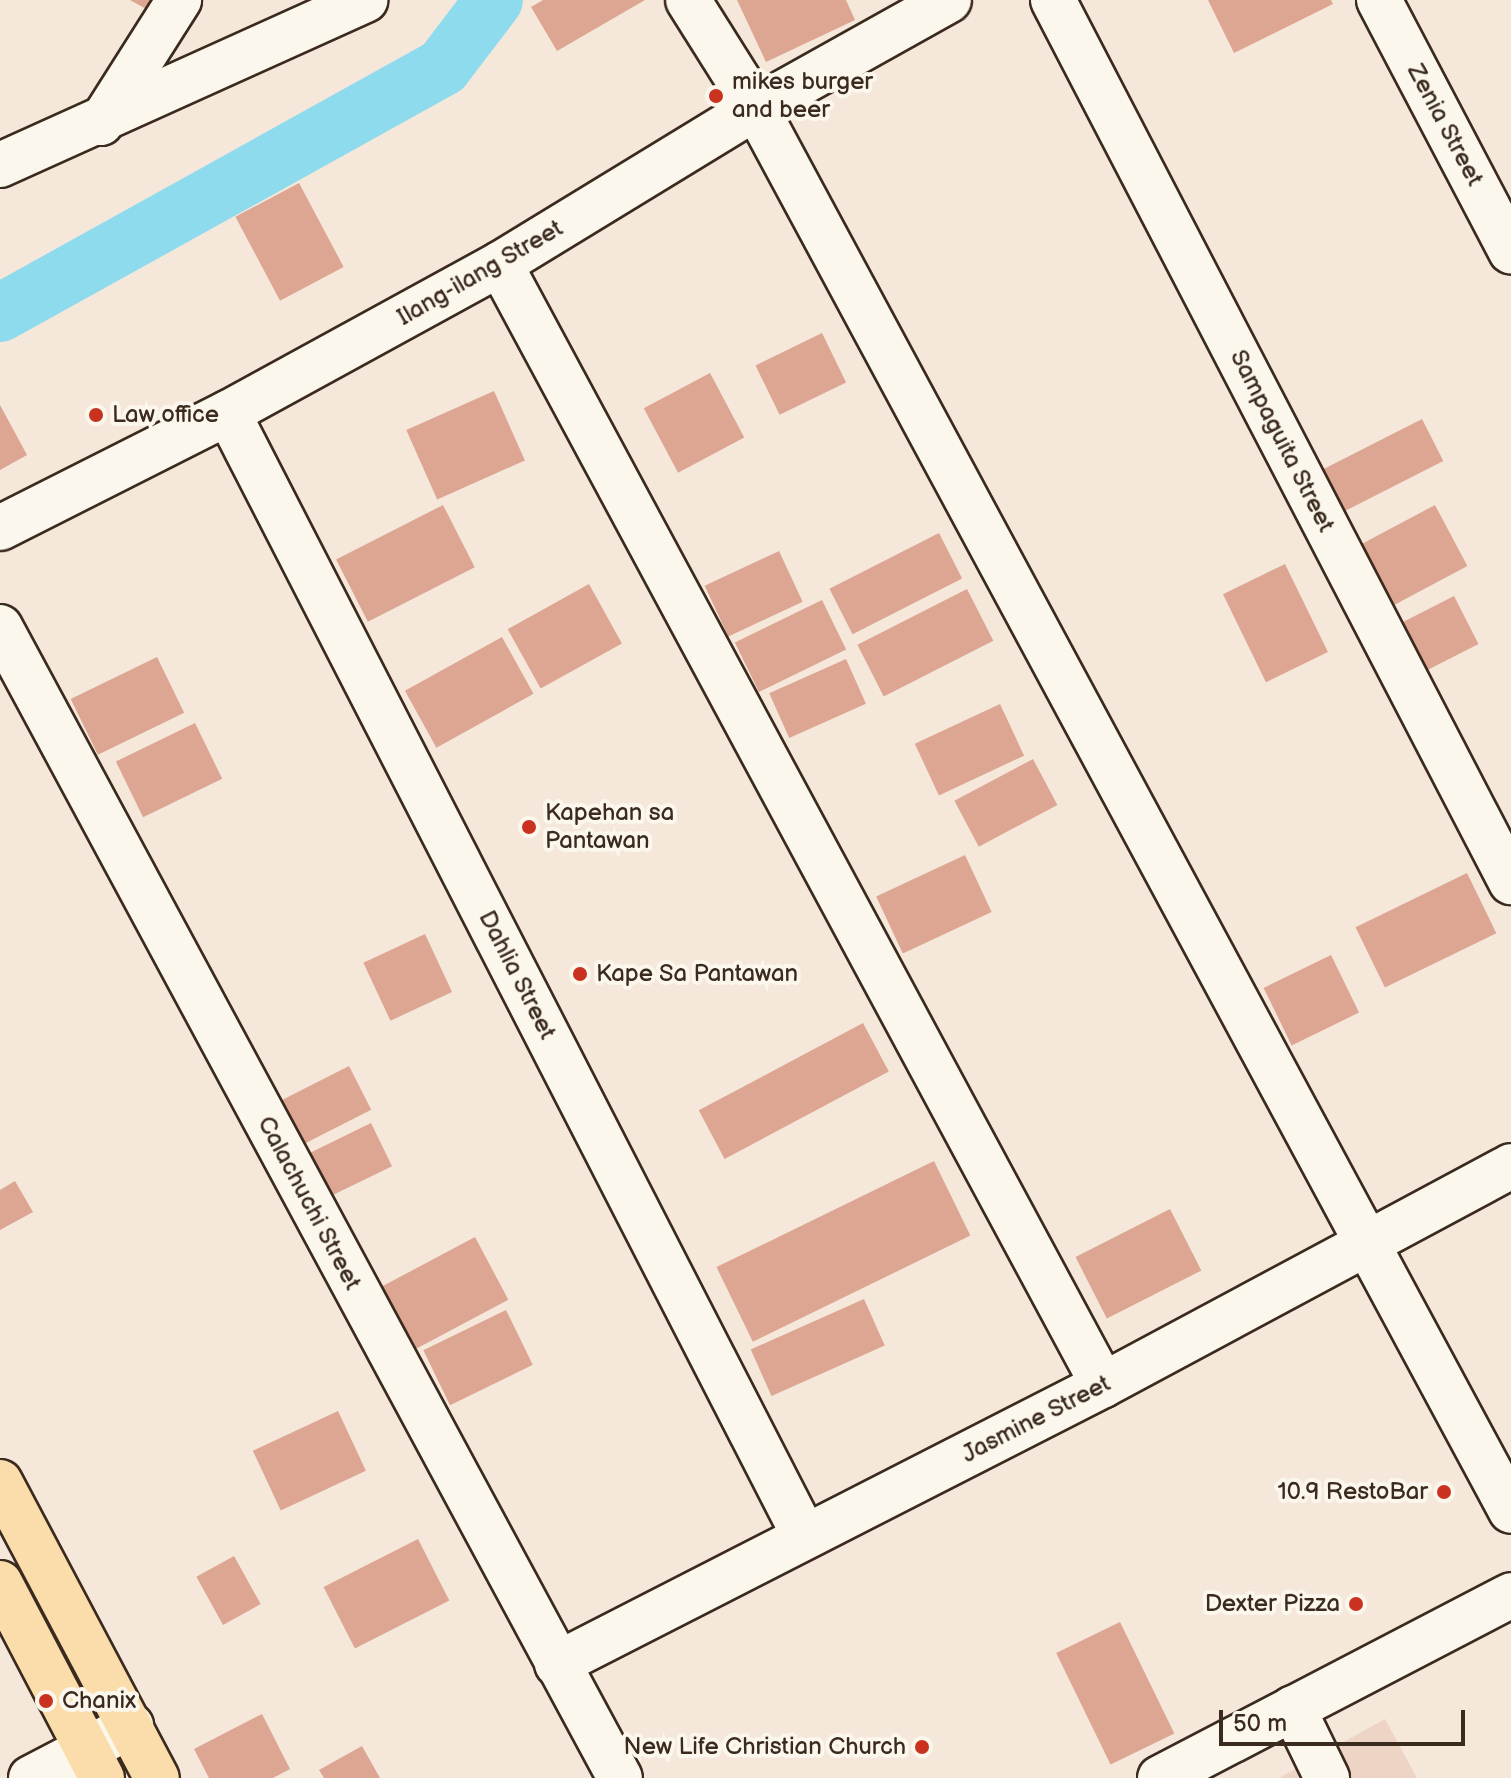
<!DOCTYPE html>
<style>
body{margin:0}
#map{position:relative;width:1511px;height:1778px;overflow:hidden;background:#f5e7da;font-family:"Balsamiq Sans",sans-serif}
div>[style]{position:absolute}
.built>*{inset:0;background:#eed4c5}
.river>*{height:58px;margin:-29px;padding:0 29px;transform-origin:29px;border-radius:29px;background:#8edbee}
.building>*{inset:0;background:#dca693;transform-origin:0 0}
.roads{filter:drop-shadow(2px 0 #3b2a1e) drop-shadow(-2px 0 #3b2a1e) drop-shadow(0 2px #3b2a1e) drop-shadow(0 -2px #3b2a1e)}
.minor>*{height:44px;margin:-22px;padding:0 22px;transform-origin:22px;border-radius:22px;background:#fbf7ec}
.highway>*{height:44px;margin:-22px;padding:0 22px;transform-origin:22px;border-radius:22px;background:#faddab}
.dots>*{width:22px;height:22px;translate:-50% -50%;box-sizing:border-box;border:4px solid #fbf7ec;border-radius:50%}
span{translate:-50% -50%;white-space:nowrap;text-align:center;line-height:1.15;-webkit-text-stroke:8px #fbf7ec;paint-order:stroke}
.poi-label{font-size:24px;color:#3b2a1e}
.left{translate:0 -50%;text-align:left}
.right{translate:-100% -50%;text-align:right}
.street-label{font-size:24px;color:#3b2a1e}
.scale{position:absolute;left:1219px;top:1710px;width:246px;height:36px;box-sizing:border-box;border:4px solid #3b2a1e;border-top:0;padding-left:10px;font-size:24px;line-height:28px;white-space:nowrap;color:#3b2a1e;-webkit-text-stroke:6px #fbf7ec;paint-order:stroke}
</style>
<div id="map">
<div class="built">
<i style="clip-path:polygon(1385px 1719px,1417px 1778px,1279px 1778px)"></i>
</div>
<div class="river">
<i style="left:0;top:313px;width:507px;rotate:-29.04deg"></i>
<i style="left:443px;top:67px;width:84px;rotate:-52.7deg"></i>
</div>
<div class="building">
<i style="clip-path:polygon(130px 0,153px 0,148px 10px)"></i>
<i style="clip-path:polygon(543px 0,645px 0,557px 51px,531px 7px)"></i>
<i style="clip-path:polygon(737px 0,846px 0,855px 20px,766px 62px)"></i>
<i style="clip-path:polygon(1208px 0,1331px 0,1333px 4px,1234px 53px)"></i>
<i style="left:299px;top:183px;width:95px;height:72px;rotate:62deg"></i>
<i style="left:822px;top:333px;width:55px;height:74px;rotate:64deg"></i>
<i style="left:710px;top:373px;width:73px;height:75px;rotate:62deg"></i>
<i style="left:494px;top:391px;width:76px;height:96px;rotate:66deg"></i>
<i style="clip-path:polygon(0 405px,27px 455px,0 470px)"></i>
<i style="left:1422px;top:419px;width:47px;height:112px;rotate:63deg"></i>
<i style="left:443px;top:505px;width:70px;height:120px;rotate:63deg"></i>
<i style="left:1435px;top:505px;width:69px;height:83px;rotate:62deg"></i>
<i style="left:939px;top:533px;width:51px;height:123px;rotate:63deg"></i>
<i style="left:779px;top:551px;width:56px;height:82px;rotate:65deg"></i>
<i style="left:1285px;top:564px;width:98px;height:69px;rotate:64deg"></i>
<i style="left:589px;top:584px;width:68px;height:93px;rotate:61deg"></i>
<i style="left:967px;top:589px;width:58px;height:123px;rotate:63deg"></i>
<i style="left:1454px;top:596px;width:54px;height:66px;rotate:63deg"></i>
<i style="left:822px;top:600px;width:55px;height:97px;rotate:64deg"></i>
<i style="left:502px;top:637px;width:65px;height:111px;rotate:61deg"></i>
<i style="left:157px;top:657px;width:62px;height:96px;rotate:64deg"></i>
<i style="left:846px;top:659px;width:49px;height:84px;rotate:66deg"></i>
<i style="left:1000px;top:704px;width:57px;height:94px;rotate:65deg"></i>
<i style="left:195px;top:723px;width:62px;height:88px;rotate:64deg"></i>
<i style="left:1033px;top:759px;width:52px;height:89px;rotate:62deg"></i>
<i style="left:965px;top:855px;width:63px;height:98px;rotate:65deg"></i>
<i style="left:1467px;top:873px;width:67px;height:124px;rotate:64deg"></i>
<i style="left:425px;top:934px;width:64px;height:68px;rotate:65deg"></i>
<i style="left:1331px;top:955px;width:64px;height:75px;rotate:64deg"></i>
<i style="left:863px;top:1023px;width:55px;height:186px;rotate:62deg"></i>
<i style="left:349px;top:1066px;width:49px;height:79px;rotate:63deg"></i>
<i style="left:371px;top:1123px;width:48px;height:75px;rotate:64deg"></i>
<i style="left:934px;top:1161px;width:83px;height:242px;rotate:64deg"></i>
<i style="clip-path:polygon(15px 1181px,33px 1212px,0 1230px,0 1190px)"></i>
<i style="left:1170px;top:1209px;width:69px;height:106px;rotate:63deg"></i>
<i style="left:475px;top:1237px;width:71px;height:114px;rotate:62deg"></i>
<i style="left:864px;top:1299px;width:51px;height:124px;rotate:66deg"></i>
<i style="left:506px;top:1310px;width:61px;height:92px;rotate:64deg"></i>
<i style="left:338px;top:1411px;width:66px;height:94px;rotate:65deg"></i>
<i style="left:418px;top:1539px;width:69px;height:106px;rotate:63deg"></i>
<i style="left:234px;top:1556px;width:55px;height:43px;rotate:61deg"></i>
<i style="left:1120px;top:1622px;width:124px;height:71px;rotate:64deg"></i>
<i style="clip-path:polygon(262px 1714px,290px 1769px,273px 1778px,209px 1778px,194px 1749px)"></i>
<i style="clip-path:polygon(362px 1746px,380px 1778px,324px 1778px,319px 1770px)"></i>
</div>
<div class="roads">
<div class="minor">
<i style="left:688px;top:0;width:128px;rotate:57.8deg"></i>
<i style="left:756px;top:108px;width:1593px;rotate:61.71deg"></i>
<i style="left:1053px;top:0;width:994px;rotate:62.56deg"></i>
<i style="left:1379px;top:0;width:284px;rotate:62.3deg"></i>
<i style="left:101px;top:123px;width:146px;rotate:-57.6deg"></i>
<i style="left:0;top:165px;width:401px;rotate:-24.3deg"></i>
<i style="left:500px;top:264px;width:1273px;rotate:61.72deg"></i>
<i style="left:228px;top:413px;width:1263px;rotate:62.83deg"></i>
<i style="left:0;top:528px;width:255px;rotate:-26.8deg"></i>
<i style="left:228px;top:413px;width:310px;rotate:-28.7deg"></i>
<i style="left:500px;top:264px;width:300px;rotate:-31.4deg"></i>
<i style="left:756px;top:108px;width:221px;rotate:-29.2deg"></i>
<i style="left:0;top:627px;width:1307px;rotate:61.69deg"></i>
<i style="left:557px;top:1664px;width:613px;rotate:-27.07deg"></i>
<i style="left:1103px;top:1385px;width:463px;rotate:-28.2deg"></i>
<i style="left:1293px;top:1708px;width:78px;rotate:64.1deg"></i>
<i style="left:31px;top:1778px;width:113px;rotate:-27.5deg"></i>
<i style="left:1160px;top:1778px;width:396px;rotate:-27.5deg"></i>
</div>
<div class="highway">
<i style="left:0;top:1482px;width:335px;rotate:62.1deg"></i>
<i style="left:0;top:1583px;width:220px;rotate:62.4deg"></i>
</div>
</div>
<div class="dots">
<i style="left:716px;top:96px;background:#c8321e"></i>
<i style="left:96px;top:415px;background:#c8321e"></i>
<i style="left:529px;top:827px;background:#c8321e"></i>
<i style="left:580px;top:974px;background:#c8321e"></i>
<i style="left:1444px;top:1492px;background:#c8321e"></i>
<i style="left:1356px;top:1604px;background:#c8321e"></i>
<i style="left:46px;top:1701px;background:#c8321e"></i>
<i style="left:922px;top:1747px;background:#c8321e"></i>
</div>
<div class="poi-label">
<span class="left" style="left:732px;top:96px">mikes burger<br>and beer</span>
<span class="left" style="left:112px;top:415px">Law office</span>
<span class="left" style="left:545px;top:827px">Kapehan sa<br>Pantawan</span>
<span class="left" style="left:596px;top:974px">Kape Sa Pantawan</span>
<span class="right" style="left:1428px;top:1492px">10.9 RestoBar</span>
<span class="right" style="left:1340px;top:1604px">Dexter Pizza</span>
<span class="left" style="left:62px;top:1701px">Chanix</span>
<span class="right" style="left:906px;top:1747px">New Life Christian Church</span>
</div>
<div class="street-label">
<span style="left:1445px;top:125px;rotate:62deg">Zenia Street</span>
<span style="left:480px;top:273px;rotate:-30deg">Ilang-ilang Street</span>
<span style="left:1282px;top:441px;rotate:63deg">Sampaguita Street</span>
<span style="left:517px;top:975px;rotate:63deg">Dahlia Street</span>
<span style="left:309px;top:1203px;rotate:62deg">Calachuchi Street</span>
<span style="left:1036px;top:1419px;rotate:-27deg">Jasmine Street</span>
</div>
<div class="scale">50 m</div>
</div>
